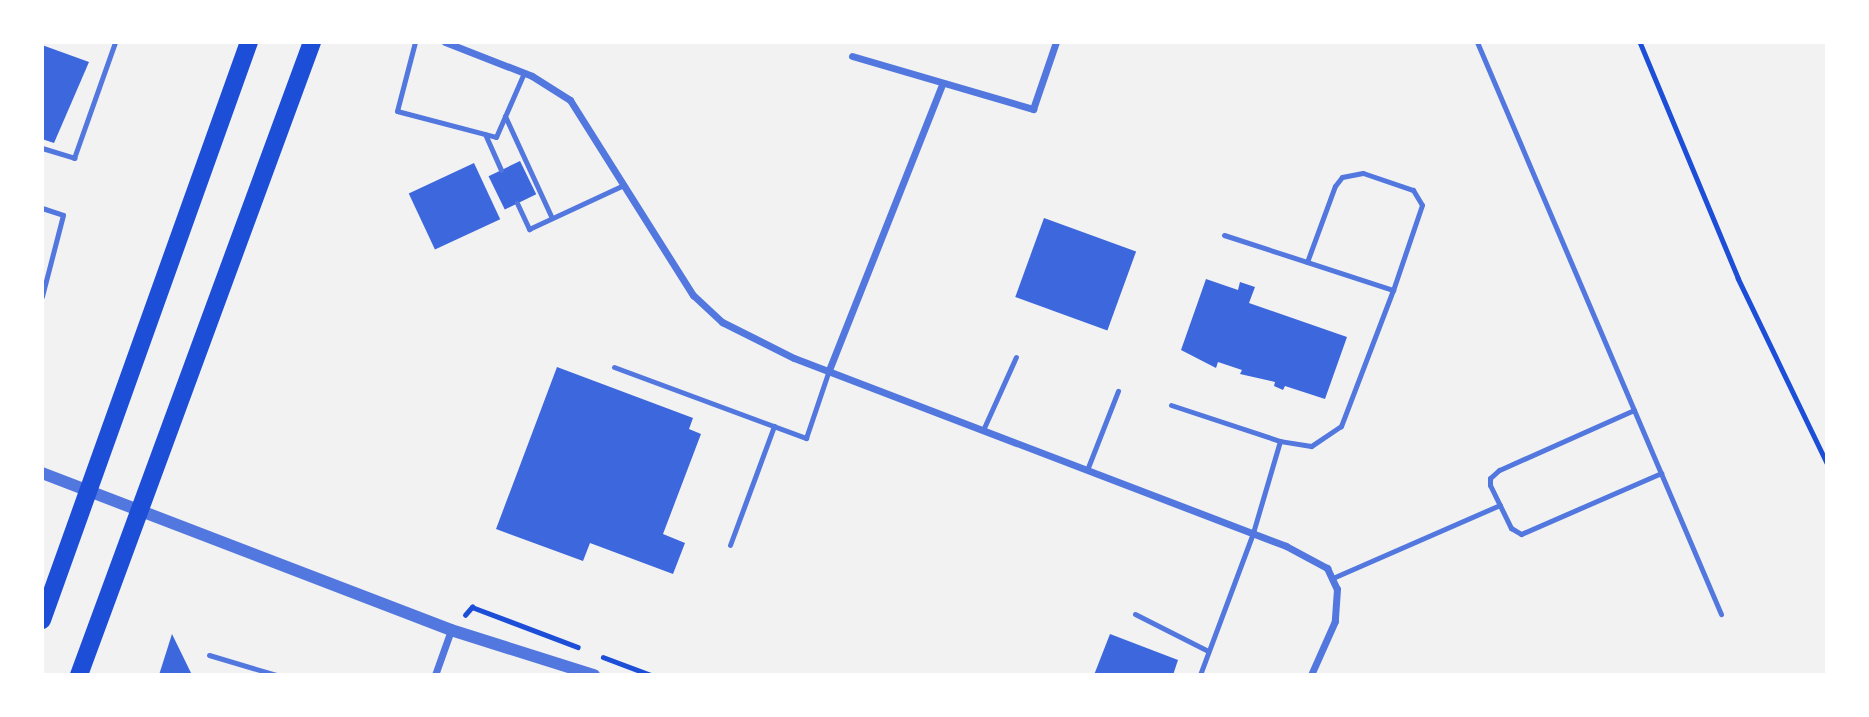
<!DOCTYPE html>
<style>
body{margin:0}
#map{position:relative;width:1869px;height:717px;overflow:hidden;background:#f2f2f2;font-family:"PT Sans Narrow",sans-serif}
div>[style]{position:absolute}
.building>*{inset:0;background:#3d67dc;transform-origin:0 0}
.path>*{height:4.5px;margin:-2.25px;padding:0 2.25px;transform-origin:2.25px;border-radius:2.25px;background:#1d4ed8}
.service>*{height:5px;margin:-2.5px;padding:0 2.5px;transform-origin:2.5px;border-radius:2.5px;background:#5277de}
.minor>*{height:7px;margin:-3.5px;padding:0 3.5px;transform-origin:3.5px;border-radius:3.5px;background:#5277de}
.tertiary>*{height:12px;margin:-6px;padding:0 6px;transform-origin:6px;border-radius:6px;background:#5277de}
.primary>*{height:18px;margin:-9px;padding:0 9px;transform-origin:9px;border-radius:9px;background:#1d4ed8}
span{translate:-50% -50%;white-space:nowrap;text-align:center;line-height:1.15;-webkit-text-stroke:5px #fff;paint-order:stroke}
.frame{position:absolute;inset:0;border:44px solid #fff;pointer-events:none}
</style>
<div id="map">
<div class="building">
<i style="clip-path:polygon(42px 45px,89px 62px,54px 143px,42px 139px)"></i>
<i style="left:520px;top:161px;width:37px;height:35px;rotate:64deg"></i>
<i style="left:474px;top:163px;width:62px;height:72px;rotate:65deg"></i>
<i style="left:1044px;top:218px;width:98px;height:84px;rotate:20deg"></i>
<i style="clip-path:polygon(1206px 279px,1238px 290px,1240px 282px,1255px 287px,1249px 303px,1347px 337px,1325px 399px,1285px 386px,1283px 390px,1274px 386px,1275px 382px,1240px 374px,1242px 370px,1218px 362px,1216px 368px,1181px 350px)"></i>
<i style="clip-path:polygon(557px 367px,693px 418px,689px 429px,701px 434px,663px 534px,685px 543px,673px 574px,590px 543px,583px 561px,496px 529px)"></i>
<i style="clip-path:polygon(172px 634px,192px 675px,159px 675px)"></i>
<i style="clip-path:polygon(1110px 634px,1178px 660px,1173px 675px,1094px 675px)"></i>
</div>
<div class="path">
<i style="left:1640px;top:42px;width:256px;rotate:67.4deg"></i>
<i style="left:1738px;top:278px;width:205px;rotate:64.3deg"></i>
<i style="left:465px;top:615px;width:11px;rotate:-49deg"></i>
<i style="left:472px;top:607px;width:113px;rotate:20.7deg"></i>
<i style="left:603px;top:657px;width:51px;rotate:20.6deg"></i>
</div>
<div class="service">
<i style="left:415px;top:42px;width:71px;rotate:104.6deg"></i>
<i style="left:397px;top:111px;width:102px;rotate:14.7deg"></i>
<i style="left:496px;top:137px;width:70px;rotate:-66.4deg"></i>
<i style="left:1477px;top:42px;width:622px;rotate:66.9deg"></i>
<i style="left:505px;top:116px;width:112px;rotate:65.3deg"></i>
<i style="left:485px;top:134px;width:39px;rotate:66deg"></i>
<i style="left:42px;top:148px;width:34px;rotate:17deg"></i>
<i style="left:74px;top:158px;width:123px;rotate:-70.5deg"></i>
<i style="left:517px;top:203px;width:29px;rotate:65deg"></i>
<i style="left:529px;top:229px;width:105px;rotate:-24.9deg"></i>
<i style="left:42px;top:208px;width:22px;rotate:18deg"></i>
<i style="left:63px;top:215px;width:84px;rotate:104.5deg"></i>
<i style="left:1224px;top:235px;width:178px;rotate:18deg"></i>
<i style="left:1393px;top:290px;width:146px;rotate:110.9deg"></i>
<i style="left:1341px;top:426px;width:36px;rotate:146deg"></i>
<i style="left:1311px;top:446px;width:31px;rotate:-171deg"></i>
<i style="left:1307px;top:262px;width:81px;rotate:-69.8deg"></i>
<i style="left:1335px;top:186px;width:11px;rotate:-52deg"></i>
<i style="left:1342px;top:177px;width:21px;rotate:-11deg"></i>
<i style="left:1363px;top:173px;width:53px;rotate:18.8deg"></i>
<i style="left:1413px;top:190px;width:17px;rotate:59deg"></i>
<i style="left:1422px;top:205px;width:90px;rotate:108.8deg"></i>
<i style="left:614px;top:367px;width:205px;rotate:20.3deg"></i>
<i style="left:806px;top:438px;width:72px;rotate:-71.3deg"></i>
<i style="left:1171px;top:405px;width:115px;rotate:18.3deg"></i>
<i style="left:1280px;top:441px;width:96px;rotate:106.4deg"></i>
<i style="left:1253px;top:533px;width:152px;rotate:110.5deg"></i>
<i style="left:1634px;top:410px;width:148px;rotate:156deg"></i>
<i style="left:1499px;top:470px;width:12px;rotate:138deg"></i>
<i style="left:1490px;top:478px;width:7px;rotate:90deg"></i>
<i style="left:1490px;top:485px;width:48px;rotate:64deg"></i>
<i style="left:1511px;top:528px;width:12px;rotate:31deg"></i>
<i style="left:1521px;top:534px;width:153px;rotate:-23.5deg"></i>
<i style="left:983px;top:430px;width:80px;rotate:-65.7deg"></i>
<i style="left:1087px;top:470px;width:85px;rotate:-68.6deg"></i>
<i style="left:730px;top:545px;width:127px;rotate:-69.7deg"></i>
<i style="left:1335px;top:577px;width:180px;rotate:-23.6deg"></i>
<i style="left:1135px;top:614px;width:82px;rotate:26.9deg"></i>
<i style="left:209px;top:655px;width:70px;rotate:16.6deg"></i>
</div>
<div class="minor">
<i style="left:445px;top:42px;width:93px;rotate:21.3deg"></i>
<i style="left:532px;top:76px;width:45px;rotate:32.3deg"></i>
<i style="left:570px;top:100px;width:231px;rotate:57.8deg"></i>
<i style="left:693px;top:295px;width:40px;rotate:43deg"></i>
<i style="left:722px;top:322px;width:80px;rotate:26.6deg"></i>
<i style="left:794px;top:358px;width:527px;rotate:20.91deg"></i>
<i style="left:1286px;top:546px;width:47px;rotate:28.2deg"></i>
<i style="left:1327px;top:568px;width:23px;rotate:65deg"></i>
<i style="left:1337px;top:589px;width:32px;rotate:94deg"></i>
<i style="left:1335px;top:621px;width:59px;rotate:114deg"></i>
<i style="left:852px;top:56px;width:189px;rotate:16.3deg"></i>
<i style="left:1033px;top:109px;width:71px;rotate:-71.1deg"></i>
<i style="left:829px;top:370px;width:307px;rotate:-68.4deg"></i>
<i style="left:435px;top:675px;width:48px;rotate:-70.4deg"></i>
</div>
<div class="tertiary">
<i style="left:42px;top:473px;width:438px;rotate:21deg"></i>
<i style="left:451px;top:630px;width:150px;rotate:17.5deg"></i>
</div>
<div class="primary">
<i style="left:42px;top:620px;width:614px;rotate:-70.3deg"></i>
<i style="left:79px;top:675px;width:675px;rotate:-69.79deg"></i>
</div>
<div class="frame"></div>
</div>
